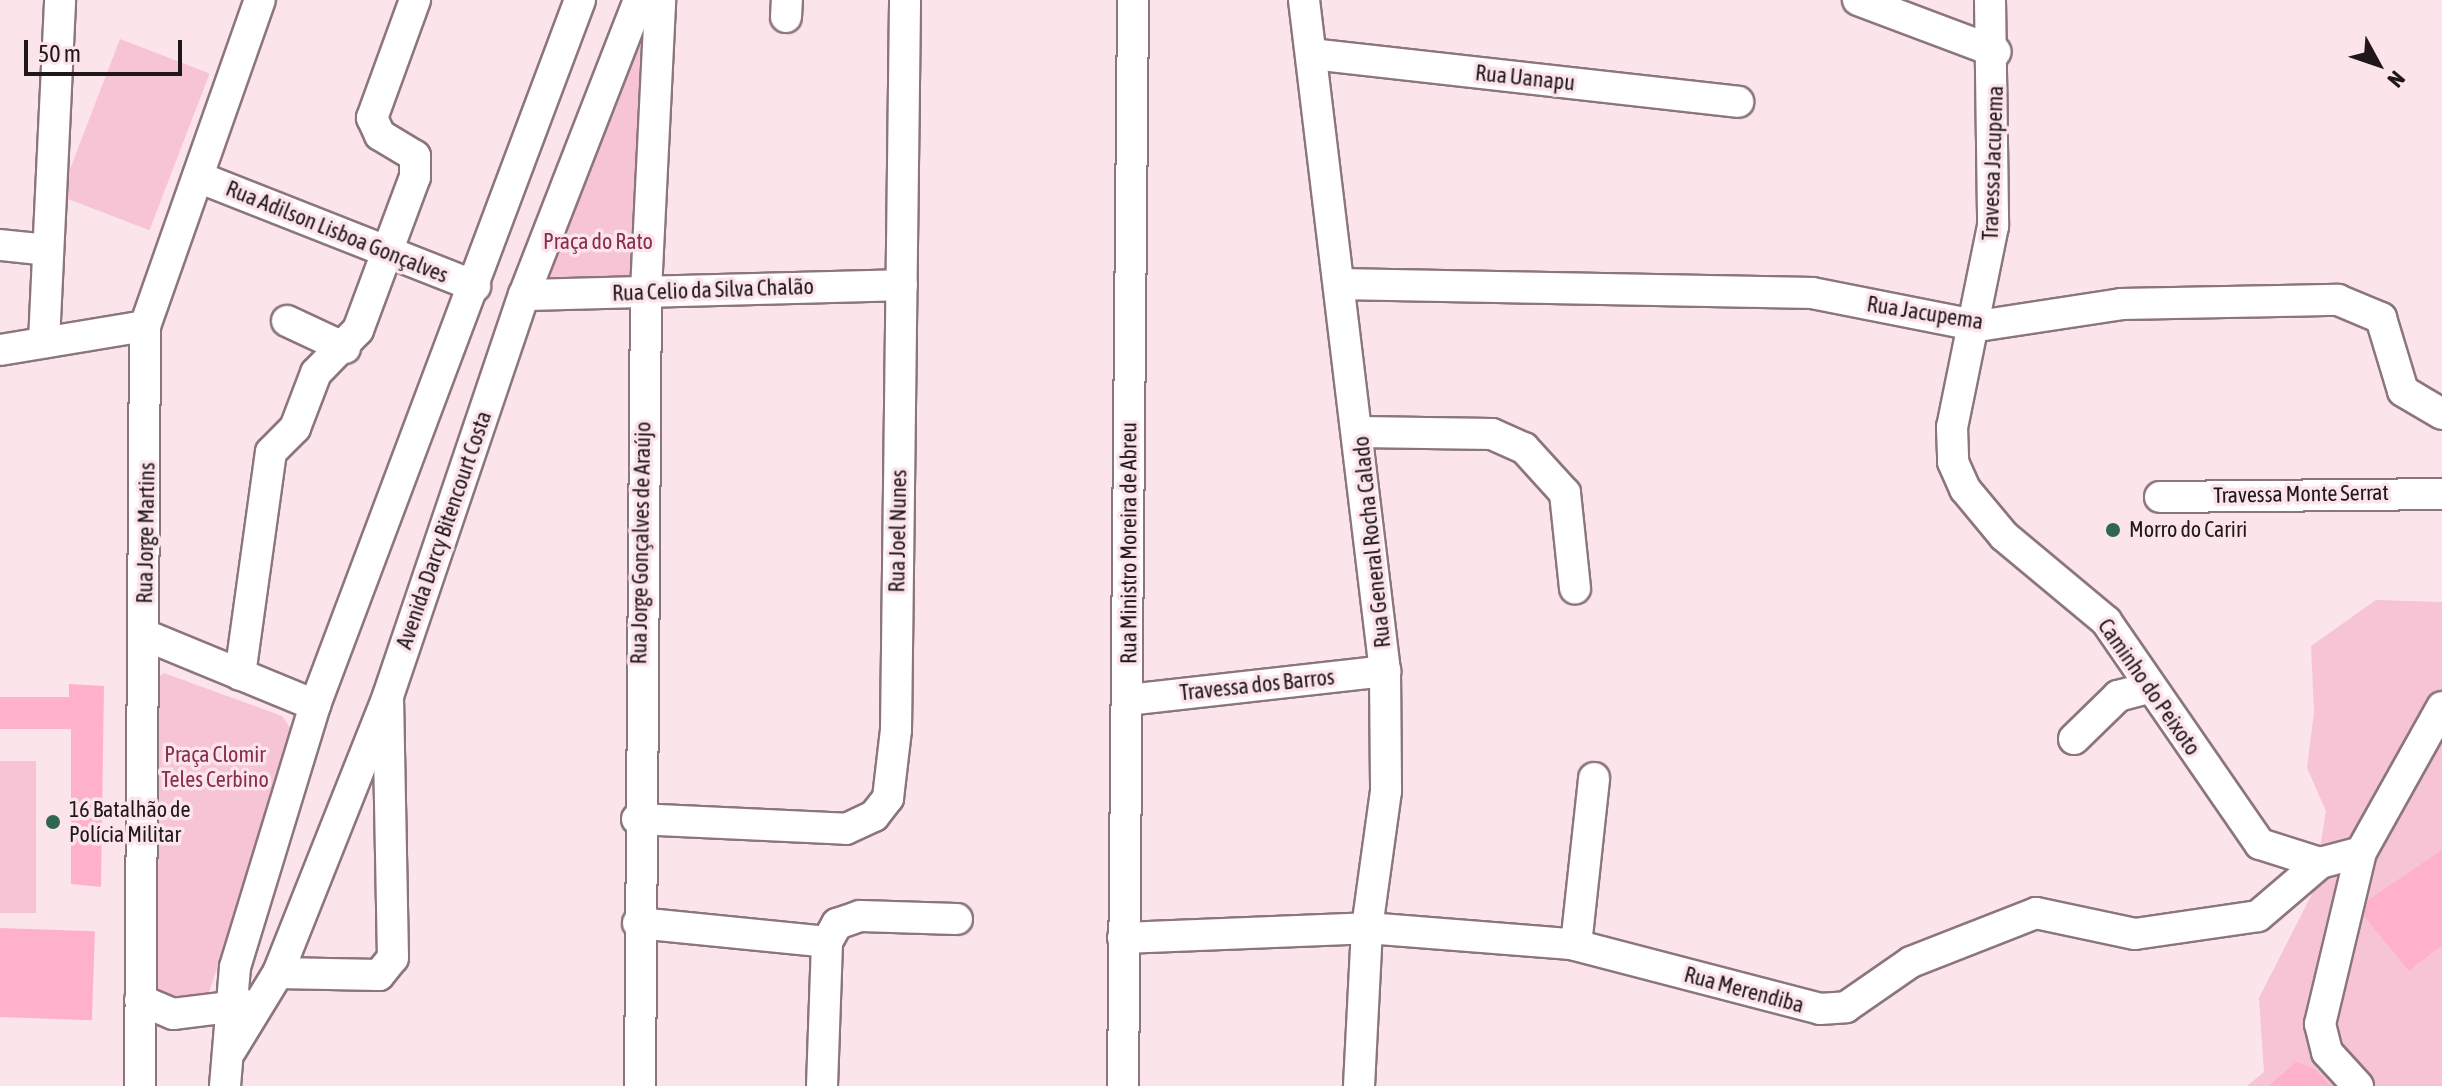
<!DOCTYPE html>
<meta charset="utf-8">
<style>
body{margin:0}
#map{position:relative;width:2442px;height:1086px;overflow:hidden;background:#fce4eb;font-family:"Asap Condensed",sans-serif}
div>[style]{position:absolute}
.green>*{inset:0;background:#f6c4d4;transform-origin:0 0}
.building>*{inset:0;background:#ffb1cb;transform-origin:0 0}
.roads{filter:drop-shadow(2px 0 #8c767d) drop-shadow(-2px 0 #8c767d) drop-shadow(0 2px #8c767d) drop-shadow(0 -2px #8c767d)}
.minor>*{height:30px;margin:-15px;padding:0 15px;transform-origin:15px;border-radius:15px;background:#fff}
.dots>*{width:22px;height:22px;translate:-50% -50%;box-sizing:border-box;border:4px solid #fce4eb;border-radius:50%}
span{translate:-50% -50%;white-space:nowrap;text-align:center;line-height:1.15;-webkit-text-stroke:7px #fce4eb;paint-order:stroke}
.street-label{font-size:22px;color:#1f1719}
.park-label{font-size:22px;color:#862d52}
.poi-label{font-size:22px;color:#1f1719}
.left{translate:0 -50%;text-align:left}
.north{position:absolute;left:2338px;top:24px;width:80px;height:80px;-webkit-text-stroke:6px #fce4eb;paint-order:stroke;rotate:130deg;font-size:22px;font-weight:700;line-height:32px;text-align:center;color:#1f1719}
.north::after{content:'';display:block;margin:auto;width:28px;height:36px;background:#1f1719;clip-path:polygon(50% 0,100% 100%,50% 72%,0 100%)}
.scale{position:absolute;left:24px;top:40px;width:158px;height:36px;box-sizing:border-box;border:4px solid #1f1719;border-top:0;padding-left:10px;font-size:24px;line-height:28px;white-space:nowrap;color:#1f1719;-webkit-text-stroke:6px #fce4eb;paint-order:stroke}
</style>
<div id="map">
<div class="green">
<i style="clip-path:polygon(656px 0,641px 283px,531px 292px)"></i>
<i style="left:120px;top:39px;width:96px;height:168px;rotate:21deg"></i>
<i style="clip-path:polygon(2376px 600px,2442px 602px,2442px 1086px,2247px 1086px,2264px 1072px,2259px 998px,2313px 892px,2326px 811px,2307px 768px,2314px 712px,2311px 646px)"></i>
<i style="clip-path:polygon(164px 673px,282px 716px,296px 736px,209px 992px,188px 1010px,147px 987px,146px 685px)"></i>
<i style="left:0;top:761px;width:36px;height:152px"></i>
</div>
<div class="building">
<i style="clip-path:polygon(69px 684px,104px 686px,101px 887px,71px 884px,71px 729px,0 729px,0 697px,69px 697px)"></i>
<i style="clip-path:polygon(2442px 850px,2442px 945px,2409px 971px,2364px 916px,2368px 900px)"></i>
<i style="left:0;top:928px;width:95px;height:89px;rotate:2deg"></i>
<i style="clip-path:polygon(2296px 1062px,2315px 1069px,2331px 1086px,2269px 1086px)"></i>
</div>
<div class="roads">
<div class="minor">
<i style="left:1304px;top:0;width:676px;rotate:83.12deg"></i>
<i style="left:1385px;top:671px;width:120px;rotate:89.5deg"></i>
<i style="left:1386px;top:791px;width:138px;rotate:97.9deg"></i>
<i style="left:1367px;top:928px;width:158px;rotate:92.9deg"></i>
<i style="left:1858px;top:0;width:147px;rotate:20.6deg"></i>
<i style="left:1990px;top:0;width:226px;rotate:89.2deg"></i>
<i style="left:1993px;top:226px;width:205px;rotate:101.5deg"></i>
<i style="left:1952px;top:427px;width:35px;rotate:88deg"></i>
<i style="left:1953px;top:462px;width:30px;rotate:66deg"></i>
<i style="left:1965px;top:489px;width:61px;rotate:50.3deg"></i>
<i style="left:2004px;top:536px;width:133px;rotate:39.8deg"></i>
<i style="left:2106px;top:621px;width:271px;rotate:55.4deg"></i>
<i style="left:2260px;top:844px;width:63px;rotate:17.6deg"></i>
<i style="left:2320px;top:863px;width:42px;rotate:-15deg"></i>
<i style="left:786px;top:17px;width:17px;rotate:-87deg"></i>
<i style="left:1312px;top:54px;width:429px;rotate:6.4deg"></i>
<i style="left:198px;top:177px;width:298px;rotate:21.5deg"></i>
<i style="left:0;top:245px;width:48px;rotate:5.9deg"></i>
<i style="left:1340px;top:284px;width:472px;rotate:1.1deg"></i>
<i style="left:1812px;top:293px;width:169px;rotate:11.2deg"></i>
<i style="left:1978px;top:326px;width:145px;rotate:-8.7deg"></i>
<i style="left:2121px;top:304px;width:217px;rotate:-1.1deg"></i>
<i style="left:2338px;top:300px;width:47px;rotate:22.7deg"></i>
<i style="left:2381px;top:318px;width:76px;rotate:73.2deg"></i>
<i style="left:2403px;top:391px;width:45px;rotate:30.5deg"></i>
<i style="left:524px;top:295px;width:378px;rotate:-1.5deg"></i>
<i style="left:287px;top:321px;width:64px;rotate:25deg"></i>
<i style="left:44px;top:342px;width:342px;rotate:-87.3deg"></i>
<i style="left:0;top:350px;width:147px;rotate:-9.4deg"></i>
<i style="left:1360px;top:432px;width:132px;rotate:0.9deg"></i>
<i style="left:1492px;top:434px;width:35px;rotate:24deg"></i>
<i style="left:1524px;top:448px;width:61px;rotate:47.7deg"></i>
<i style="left:1565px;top:493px;width:96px;rotate:84deg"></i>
<i style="left:2160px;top:497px;width:282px;rotate:-0.6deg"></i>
<i style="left:145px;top:635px;width:184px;rotate:22.4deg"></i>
<i style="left:240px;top:675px;width:225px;rotate:-82.1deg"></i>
<i style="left:271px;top:452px;width:34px;rotate:-45deg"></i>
<i style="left:295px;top:428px;width:59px;rotate:-69.1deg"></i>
<i style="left:316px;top:373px;width:60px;rotate:-45.7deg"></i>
<i style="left:358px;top:330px;width:163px;rotate:-69.6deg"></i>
<i style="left:415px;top:177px;width:21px;rotate:-90deg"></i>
<i style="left:415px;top:156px;width:41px;rotate:-149deg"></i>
<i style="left:380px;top:135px;width:19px;rotate:-115deg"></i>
<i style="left:372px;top:118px;width:126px;rotate:-70deg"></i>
<i style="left:1128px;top:700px;width:259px;rotate:-6.4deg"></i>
<i style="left:2074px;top:739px;width:62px;rotate:-44.3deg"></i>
<i style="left:2118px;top:696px;width:34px;rotate:-15deg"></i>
<i style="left:637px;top:819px;width:209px;rotate:2.7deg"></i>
<i style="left:846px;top:829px;width:31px;rotate:-25deg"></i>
<i style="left:874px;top:816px;width:23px;rotate:-52deg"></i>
<i style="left:888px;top:798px;width:68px;rotate:-83.3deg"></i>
<i style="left:896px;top:730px;width:730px;rotate:-89.29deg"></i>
<i style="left:638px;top:923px;width:190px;rotate:5.7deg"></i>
<i style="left:1123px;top:938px;width:244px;rotate:-2.3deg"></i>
<i style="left:1367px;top:928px;width:205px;rotate:4.5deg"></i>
<i style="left:1571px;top:944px;width:257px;rotate:14.6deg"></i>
<i style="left:1820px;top:1009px;width:26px;rotate:-4deg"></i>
<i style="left:1846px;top:1007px;width:79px;rotate:-34.7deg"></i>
<i style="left:1911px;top:962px;width:134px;rotate:-21.4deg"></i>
<i style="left:2036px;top:913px;width:101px;rotate:12deg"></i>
<i style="left:2135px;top:934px;width:124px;rotate:-8.3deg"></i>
<i style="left:2258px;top:916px;width:82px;rotate:-40.5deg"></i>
<i style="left:1576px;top:945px;width:168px;rotate:-83.8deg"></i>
<i style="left:278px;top:973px;width:101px;rotate:1.1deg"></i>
<i style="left:379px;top:975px;width:22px;rotate:-51deg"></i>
<i style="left:393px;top:958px;width:258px;rotate:-91.1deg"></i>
<i style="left:140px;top:1000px;width:36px;rotate:23deg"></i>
<i style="left:173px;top:1014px;width:74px;rotate:-7deg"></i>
<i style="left:231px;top:1050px;width:90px;rotate:-58.6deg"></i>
<i style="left:278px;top:973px;width:298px;rotate:-68.3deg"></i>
<i style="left:388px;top:696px;width:423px;rotate:-71.3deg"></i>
<i style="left:524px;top:295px;width:317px;rotate:-68.7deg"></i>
<i style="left:140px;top:1086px;width:760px;rotate:-89.62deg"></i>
<i style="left:145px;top:326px;width:346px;rotate:-70.6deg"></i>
<i style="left:225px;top:1086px;width:119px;rotate:-85.2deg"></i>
<i style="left:235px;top:967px;width:274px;rotate:-73deg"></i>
<i style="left:315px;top:705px;width:753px;rotate:-69.4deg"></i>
<i style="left:640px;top:1086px;width:795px;rotate:-89.57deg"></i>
<i style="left:646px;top:291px;width:291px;rotate:-87.2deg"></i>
<i style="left:822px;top:1086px;width:144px;rotate:-88deg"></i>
<i style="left:827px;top:942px;width:21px;rotate:-61deg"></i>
<i style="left:837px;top:924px;width:24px;rotate:-19deg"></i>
<i style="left:860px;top:916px;width:97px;rotate:1.8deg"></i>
<i style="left:1123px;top:1086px;width:1086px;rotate:-89.47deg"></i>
<i style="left:2358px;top:1086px;width:46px;rotate:-132.4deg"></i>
<i style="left:2327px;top:1052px;width:29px;rotate:-104deg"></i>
<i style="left:2320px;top:1024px;width:177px;rotate:-76.6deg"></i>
<i style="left:2361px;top:852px;width:166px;rotate:-60.8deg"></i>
</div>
</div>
<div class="dots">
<i style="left:2113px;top:530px;background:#2e664e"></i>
<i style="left:53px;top:822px;background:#2e664e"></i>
</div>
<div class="street-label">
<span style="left:1525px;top:78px;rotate:6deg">Rua Uanapu</span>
<span style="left:1993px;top:163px;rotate:-88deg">Travessa Jacupema</span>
<span style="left:337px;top:232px;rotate:22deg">Rua Adilson Lisboa Gonçalves</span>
<span style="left:713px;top:290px;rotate:-2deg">Rua Celio da Silva Chalão</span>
<span style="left:1925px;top:313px;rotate:9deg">Rua Jacupema</span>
<span style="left:2301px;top:494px;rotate:-1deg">Travessa Monte Serrat</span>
<span style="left:444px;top:530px;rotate:-71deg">Avenida Darcy Bitencourt Costa</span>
<span style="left:898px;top:531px;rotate:-89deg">Rua Joel Nunes</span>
<span style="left:146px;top:533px;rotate:-89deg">Rua Jorge Martins</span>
<span style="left:1372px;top:542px;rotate:-96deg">Rua General Rocha Calado</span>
<span style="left:641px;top:543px;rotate:-89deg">Rua Jorge Gonçalves de Araújo</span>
<span style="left:1129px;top:543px;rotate:-90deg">Rua Ministro Moreira de Abreu</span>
<span style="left:1257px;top:685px;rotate:-6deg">Travessa dos Barros</span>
<span style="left:2149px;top:687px;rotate:55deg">Caminho do Peixoto</span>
<span style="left:1744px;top:990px;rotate:15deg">Rua Merendiba</span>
</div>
<div class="park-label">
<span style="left:598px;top:242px">Praça do Rato</span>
<span style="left:215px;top:767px">Praça Clomir<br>Teles Cerbino</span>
</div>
<div class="poi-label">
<span class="left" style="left:2129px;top:530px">Morro do Cariri</span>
<span class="left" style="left:69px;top:822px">16 Batalhão de<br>Polícia Militar</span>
</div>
<div class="north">N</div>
<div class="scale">50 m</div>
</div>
